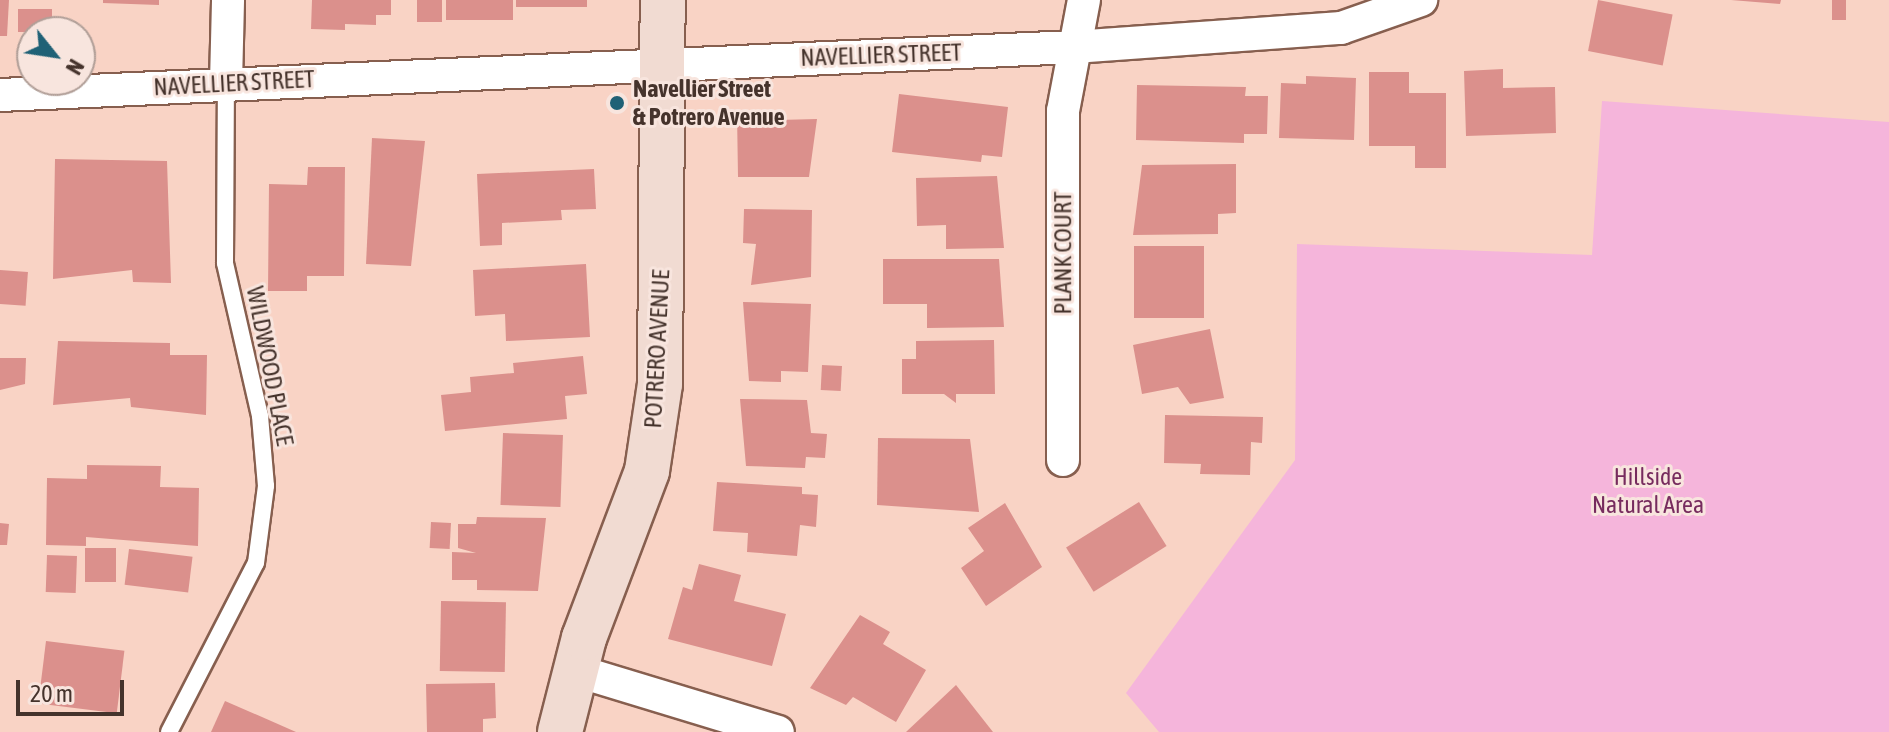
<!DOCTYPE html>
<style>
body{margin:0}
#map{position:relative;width:1889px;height:732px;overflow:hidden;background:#f9d3c5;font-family:"Asap Condensed",sans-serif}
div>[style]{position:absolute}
.green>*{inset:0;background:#f5b5db}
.building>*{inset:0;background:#db908c;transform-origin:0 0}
.roads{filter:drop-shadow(2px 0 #875f4f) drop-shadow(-2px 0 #875f4f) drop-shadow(0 2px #875f4f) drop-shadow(0 -2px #875f4f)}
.lane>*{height:16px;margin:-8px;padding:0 8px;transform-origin:8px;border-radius:8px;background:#fff}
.street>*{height:32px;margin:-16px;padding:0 16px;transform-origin:16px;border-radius:16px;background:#fff}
.secondary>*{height:44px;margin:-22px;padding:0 22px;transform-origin:22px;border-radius:22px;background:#f1dbd2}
.dots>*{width:22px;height:22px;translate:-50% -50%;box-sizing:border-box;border:4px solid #f8e5de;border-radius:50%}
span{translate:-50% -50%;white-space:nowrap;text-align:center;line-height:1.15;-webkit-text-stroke:6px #f8e5de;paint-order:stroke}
.street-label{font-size:24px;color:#45332c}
.poi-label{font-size:24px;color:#45332c;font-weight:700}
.left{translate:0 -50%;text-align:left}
.park-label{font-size:24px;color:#772b5e}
.north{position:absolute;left:16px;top:16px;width:80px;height:80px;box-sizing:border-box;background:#f8e5de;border:2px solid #b09e97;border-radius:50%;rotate:120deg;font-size:22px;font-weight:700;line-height:32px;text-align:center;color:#45332c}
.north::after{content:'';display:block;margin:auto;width:28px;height:36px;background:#206176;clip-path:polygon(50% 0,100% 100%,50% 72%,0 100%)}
.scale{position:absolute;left:16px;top:680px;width:108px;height:36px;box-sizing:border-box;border:4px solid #45332c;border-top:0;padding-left:10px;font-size:24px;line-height:28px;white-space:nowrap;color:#45332c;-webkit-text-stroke:6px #f8e5de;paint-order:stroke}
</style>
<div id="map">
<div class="green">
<i style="clip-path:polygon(1602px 101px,1889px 122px,1889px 732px,1159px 732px,1126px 693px,1295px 460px,1297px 244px,1592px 255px)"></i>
</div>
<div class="building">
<i style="clip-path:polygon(0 0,9px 0,7px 36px,0 36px)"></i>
<i style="clip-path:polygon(103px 0,159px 0,159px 5px,103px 3px)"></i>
<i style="clip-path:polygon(312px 0,391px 0,391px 15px,376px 15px,376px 25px,345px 24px,345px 30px,311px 29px)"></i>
<i style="left:417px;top:0;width:25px;height:22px"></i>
<i style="left:446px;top:0;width:67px;height:20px"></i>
<i style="left:516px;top:0;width:71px;height:7px"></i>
<i style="left:1598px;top:0;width:76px;height:52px;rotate:11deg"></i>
<i style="clip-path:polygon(1731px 0,1781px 0,1780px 4px)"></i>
<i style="left:1832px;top:0;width:14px;height:20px"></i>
<i style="left:18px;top:9px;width:34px;height:23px"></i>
<i style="clip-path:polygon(1503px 69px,1503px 88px,1555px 87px,1556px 133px,1466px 136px,1464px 71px)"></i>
<i style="clip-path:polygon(1369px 72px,1409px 72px,1409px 93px,1446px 93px,1446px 168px,1415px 168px,1415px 146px,1369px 146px)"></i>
<i style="clip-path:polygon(1306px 76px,1356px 78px,1354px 140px,1279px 138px,1281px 83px,1306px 84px)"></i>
<i style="clip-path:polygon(1137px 85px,1246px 87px,1245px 96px,1268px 96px,1267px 134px,1244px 134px,1244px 143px,1136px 140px)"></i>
<i style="clip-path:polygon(899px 94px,1008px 107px,1002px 157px,982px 155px,981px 162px,892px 152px)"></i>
<i style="clip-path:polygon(778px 112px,778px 120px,817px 119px,809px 177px,738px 177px,737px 113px)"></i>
<i style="clip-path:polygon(372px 138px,425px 141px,411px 266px,366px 264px)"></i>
<i style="clip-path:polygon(55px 159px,167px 161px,171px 283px,133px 282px,132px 270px,53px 279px)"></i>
<i style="clip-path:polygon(1236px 164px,1236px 213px,1218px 214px,1218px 234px,1133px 235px,1142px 165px)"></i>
<i style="clip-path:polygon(308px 167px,345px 167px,344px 276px,307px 276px,307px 291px,268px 291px,269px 184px,307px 185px)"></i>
<i style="clip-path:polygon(594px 169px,596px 209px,561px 210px,562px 220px,502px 223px,502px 245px,480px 246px,477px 174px)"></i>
<i style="clip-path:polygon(997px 176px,1004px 248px,946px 249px,946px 225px,917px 226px,916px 178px)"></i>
<i style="clip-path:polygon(744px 209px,812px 210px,811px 277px,751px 285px,756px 244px,743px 243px)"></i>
<i style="left:1134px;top:246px;width:70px;height:72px"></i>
<i style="clip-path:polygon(883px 259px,999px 259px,1004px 327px,927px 328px,927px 304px,883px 304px)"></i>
<i style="clip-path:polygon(586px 264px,590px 337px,506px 341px,505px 314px,475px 316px,473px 270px)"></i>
<i style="left:0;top:270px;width:28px;height:34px;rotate:4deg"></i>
<i style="clip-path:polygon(743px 302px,811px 304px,808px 372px,781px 371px,781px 382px,749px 381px)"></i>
<i style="clip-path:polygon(1210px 329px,1224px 398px,1190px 404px,1178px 387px,1142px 394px,1133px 345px)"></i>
<i style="clip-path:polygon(994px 340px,995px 394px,956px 394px,956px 403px,944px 394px,902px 394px,902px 359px,916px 359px,916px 341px)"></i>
<i style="clip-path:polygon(58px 341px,170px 343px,170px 355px,207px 355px,206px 415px,131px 407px,130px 398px,53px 405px)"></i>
<i style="clip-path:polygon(583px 356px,587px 394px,565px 396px,567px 419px,445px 431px,441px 395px,471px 392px,470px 377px,514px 373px,513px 363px)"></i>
<i style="clip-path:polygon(0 358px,26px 358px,25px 384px,0 390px)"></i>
<i style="left:822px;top:365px;width:20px;height:25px;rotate:3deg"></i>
<i style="clip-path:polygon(740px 399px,807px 400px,811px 433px,827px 434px,825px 458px,806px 457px,805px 468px,746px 466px)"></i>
<i style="clip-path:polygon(1165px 415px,1263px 417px,1262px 443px,1251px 442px,1250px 475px,1200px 474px,1201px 464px,1164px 463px)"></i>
<i style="left:503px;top:433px;width:60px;height:72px;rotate:2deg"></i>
<i style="clip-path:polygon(878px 438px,970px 439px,979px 512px,877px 505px)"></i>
<i style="clip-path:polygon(87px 465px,161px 466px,160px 487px,199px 488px,198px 546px,86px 537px,86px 546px,46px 545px,47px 478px,87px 479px)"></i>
<i style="clip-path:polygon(717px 482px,802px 487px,802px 494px,818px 495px,816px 527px,800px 525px,797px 556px,747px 552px,748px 533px,713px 531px)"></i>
<i style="left:1139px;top:502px;width:52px;height:86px;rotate:58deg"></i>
<i style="clip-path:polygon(1005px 503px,1042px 567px,986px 606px,961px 568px,984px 551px,968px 528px)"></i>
<i style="clip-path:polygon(477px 517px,546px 518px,538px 591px,477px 590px,477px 580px,452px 580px,452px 552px,476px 553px,458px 548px,458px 524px,476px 524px)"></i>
<i style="left:431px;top:522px;width:20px;height:26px;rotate:3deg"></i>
<i style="clip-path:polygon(0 523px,9px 524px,7px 545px,0 545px)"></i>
<i style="left:85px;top:548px;width:31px;height:34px"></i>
<i style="left:129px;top:549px;width:64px;height:36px;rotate:7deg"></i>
<i style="left:47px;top:555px;width:30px;height:37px;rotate:2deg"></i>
<i style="clip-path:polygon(699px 564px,741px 575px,734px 601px,786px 614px,772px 666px,668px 639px,683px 587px,692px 590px)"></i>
<i style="left:441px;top:601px;width:65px;height:70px;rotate:1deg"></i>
<i style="clip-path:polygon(860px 615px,890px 632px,883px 644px,926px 670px,896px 722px,853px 697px,846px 705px,810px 688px)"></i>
<i style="left:46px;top:641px;width:79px;height:63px;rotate:7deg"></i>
<i style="clip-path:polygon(495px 683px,496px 718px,483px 719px,483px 732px,427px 732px,426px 684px)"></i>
<i style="clip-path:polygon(956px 685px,993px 732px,906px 732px)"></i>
<i style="clip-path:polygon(225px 701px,262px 717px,296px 732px,211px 732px)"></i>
</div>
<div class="roads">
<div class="lane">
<i style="left:169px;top:732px;width:190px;rotate:-62.8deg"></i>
<i style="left:256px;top:563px;width:78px;rotate:-82.6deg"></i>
<i style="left:266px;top:486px;width:70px;rotate:-94.9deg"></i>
<i style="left:260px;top:416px;width:157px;rotate:-102.9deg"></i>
<i style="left:225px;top:263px;width:180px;rotate:-89.7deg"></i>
</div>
<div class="street">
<i style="left:226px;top:83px;width:83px;rotate:-88.6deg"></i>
<i style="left:0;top:95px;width:1075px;rotate:-2.56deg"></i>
<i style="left:1074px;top:47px;width:268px;rotate:-4.1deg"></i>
<i style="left:1341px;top:28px;width:85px;rotate:-19.3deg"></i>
<i style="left:1063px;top:460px;width:349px;rotate:-90deg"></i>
<i style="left:1063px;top:111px;width:113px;rotate:-79.3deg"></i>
<i style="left:574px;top:670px;width:213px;rotate:16.9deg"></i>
</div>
<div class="secondary">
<i style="left:560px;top:732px;width:97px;rotate:-75.7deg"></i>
<i style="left:584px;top:638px;width:178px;rotate:-69.3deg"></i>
<i style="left:647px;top:471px;width:88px;rotate:-81.5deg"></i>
<i style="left:660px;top:384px;width:384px;rotate:-89.6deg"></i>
</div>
</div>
<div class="dots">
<i style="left:617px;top:103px;background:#206176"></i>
</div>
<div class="street-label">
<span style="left:881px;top:55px;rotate:-2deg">NAVELLIER STREET</span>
<span style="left:234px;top:83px;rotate:-3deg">NAVELLIER STREET</span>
<span style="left:1063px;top:253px;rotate:-90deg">PLANK COURT</span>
<span style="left:657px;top:349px;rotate:-87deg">POTRERO AVENUE</span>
<span style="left:270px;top:366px;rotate:79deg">WILDWOOD PLACE</span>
</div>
<div class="poi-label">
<span class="left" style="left:633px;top:103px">Navellier Street<br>&amp; Potrero Avenue</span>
</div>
<div class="park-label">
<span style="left:1648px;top:491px">Hillside<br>Natural Area</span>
</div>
<div class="north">N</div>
<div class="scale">20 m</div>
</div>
